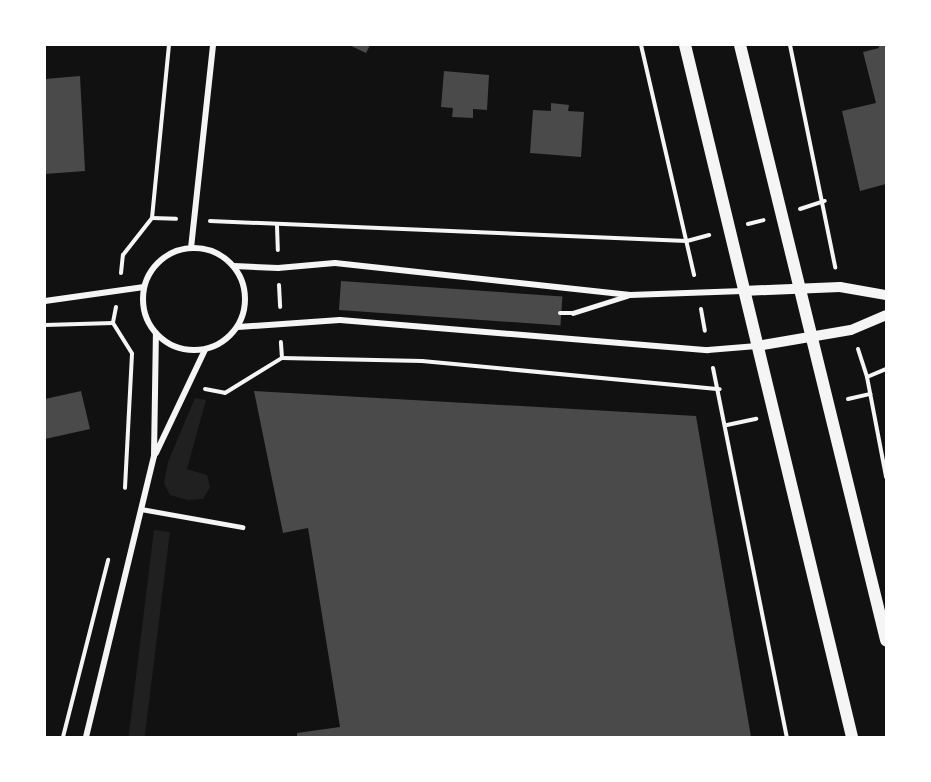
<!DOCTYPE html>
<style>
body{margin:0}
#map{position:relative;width:931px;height:782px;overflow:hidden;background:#111;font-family:"Fira Sans",sans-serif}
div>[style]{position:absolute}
.green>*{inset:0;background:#202020;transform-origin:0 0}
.building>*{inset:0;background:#4a4a4a;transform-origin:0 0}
.path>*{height:4px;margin:-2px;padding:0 2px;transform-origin:2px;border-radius:2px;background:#f5f5f5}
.service>*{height:4.5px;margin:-2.25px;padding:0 2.25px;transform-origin:2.25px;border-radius:2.25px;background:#f5f5f5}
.minor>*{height:6px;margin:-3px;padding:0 3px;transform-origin:3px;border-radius:3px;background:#f5f5f5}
.minor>.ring{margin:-3px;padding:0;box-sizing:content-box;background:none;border:6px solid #f5f5f5;border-radius:50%}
.tertiary>*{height:10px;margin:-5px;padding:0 5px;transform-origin:5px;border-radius:5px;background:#f5f5f5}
.secondary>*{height:12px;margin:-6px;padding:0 6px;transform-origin:6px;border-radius:6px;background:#f5f5f5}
span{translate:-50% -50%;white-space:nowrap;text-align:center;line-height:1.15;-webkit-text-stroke:4.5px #fff;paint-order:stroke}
.frame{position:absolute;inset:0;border:46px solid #fff;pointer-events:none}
</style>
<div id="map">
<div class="green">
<i style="clip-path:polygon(195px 398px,206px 400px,187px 469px,207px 475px,210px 487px,203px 499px,188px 500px,170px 495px,164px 483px,168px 462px)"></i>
<i style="left:154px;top:530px;width:16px;height:213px;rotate:7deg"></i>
</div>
<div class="building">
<i style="clip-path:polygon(349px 45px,370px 45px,366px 53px)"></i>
<i style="clip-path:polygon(878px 45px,886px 45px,886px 184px,860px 191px,842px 111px,876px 103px,863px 52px,879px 48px)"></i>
<i style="clip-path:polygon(444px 71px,489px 75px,487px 110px,473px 109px,473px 118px,452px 117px,453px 108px,441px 107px)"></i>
<i style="clip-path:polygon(80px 76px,85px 171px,45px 174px,45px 79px)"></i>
<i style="clip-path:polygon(551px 103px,569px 105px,568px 111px,584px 112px,581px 157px,530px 153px,533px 110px,551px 111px)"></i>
<i style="left:341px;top:281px;width:222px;height:29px;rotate:4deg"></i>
<i style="clip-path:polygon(81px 391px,90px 429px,45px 439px,45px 399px)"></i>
<i style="clip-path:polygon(254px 391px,696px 416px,751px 737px,297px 737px,297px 733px,340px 727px,308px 528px,283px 533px)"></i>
</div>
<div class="path">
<i style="left:641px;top:45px;width:236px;rotate:77deg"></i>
<i style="left:790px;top:45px;width:227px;rotate:78.5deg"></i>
<i style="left:800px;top:209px;width:26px;rotate:-18deg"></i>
<i style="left:152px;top:218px;width:24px;rotate:2deg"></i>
<i style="left:210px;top:221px;width:477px;rotate:2.4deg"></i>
<i style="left:687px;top:241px;width:23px;rotate:-15deg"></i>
<i style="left:748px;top:224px;width:16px;rotate:-14deg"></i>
<i style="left:277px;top:226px;width:24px;rotate:88deg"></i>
<i style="left:121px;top:273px;width:18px;rotate:-84deg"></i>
<i style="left:123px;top:255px;width:47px;rotate:-51.9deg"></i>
<i style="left:152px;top:218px;width:174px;rotate:-84.4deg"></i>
<i style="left:279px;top:285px;width:22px;rotate:87deg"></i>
<i style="left:116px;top:307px;width:16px;rotate:101deg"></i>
<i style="left:113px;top:323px;width:36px;rotate:58deg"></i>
<i style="left:132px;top:354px;width:134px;rotate:93deg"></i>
<i style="left:701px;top:309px;width:22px;rotate:80deg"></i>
<i style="left:45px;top:325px;width:68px;rotate:-1.7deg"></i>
<i style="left:858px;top:349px;width:29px;rotate:72deg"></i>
<i style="left:867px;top:377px;width:102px;rotate:79.2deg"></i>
<i style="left:282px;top:358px;width:140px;rotate:1.2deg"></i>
<i style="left:422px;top:361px;width:299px;rotate:5.4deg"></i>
<i style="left:713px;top:368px;width:376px;rotate:78.7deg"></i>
<i style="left:867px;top:377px;width:21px;rotate:-23deg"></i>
<i style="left:205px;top:389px;width:20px;rotate:11deg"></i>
<i style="left:225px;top:393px;width:67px;rotate:-31.6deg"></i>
<i style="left:282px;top:358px;width:16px;rotate:-94deg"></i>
<i style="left:848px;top:399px;width:23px;rotate:-13deg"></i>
<i style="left:727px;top:425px;width:30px;rotate:-12deg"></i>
<i style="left:63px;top:737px;width:183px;rotate:-75.7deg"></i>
</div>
<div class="service">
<i style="left:560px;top:313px;width:13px"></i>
<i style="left:573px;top:313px;width:57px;rotate:-17.5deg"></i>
<i style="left:141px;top:509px;width:103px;rotate:10.1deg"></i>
</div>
<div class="minor">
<i class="ring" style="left:143px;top:248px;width:96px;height:96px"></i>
<i style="left:191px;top:248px;width:204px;rotate:-83.8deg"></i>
<i style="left:234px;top:266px;width:44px;rotate:2.6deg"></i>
<i style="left:278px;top:268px;width:57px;rotate:-5deg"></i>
<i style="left:335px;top:263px;width:297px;rotate:6.2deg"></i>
<i style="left:630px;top:295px;width:113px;rotate:-2deg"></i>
<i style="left:45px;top:301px;width:100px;rotate:-8deg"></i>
<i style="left:238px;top:327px;width:102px;rotate:-3.9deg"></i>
<i style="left:340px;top:320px;width:369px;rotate:4.7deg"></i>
<i style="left:708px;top:350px;width:49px;rotate:-4.7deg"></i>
<i style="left:156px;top:453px;width:114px;rotate:-64.6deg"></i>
<i style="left:86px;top:737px;width:289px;rotate:-76.4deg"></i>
<i style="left:154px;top:456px;width:122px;rotate:-89.1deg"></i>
</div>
<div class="tertiary">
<i style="left:743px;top:291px;width:97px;rotate:-2.4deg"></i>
<i style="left:840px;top:287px;width:47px;rotate:9.9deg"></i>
<i style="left:757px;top:346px;width:95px;rotate:-9.7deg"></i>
<i style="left:851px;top:330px;width:38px;rotate:-23deg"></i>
</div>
<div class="secondary">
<i style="left:685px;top:45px;width:712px;rotate:76.43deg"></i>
<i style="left:740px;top:45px;width:613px;rotate:76.21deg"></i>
</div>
<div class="frame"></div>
</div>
